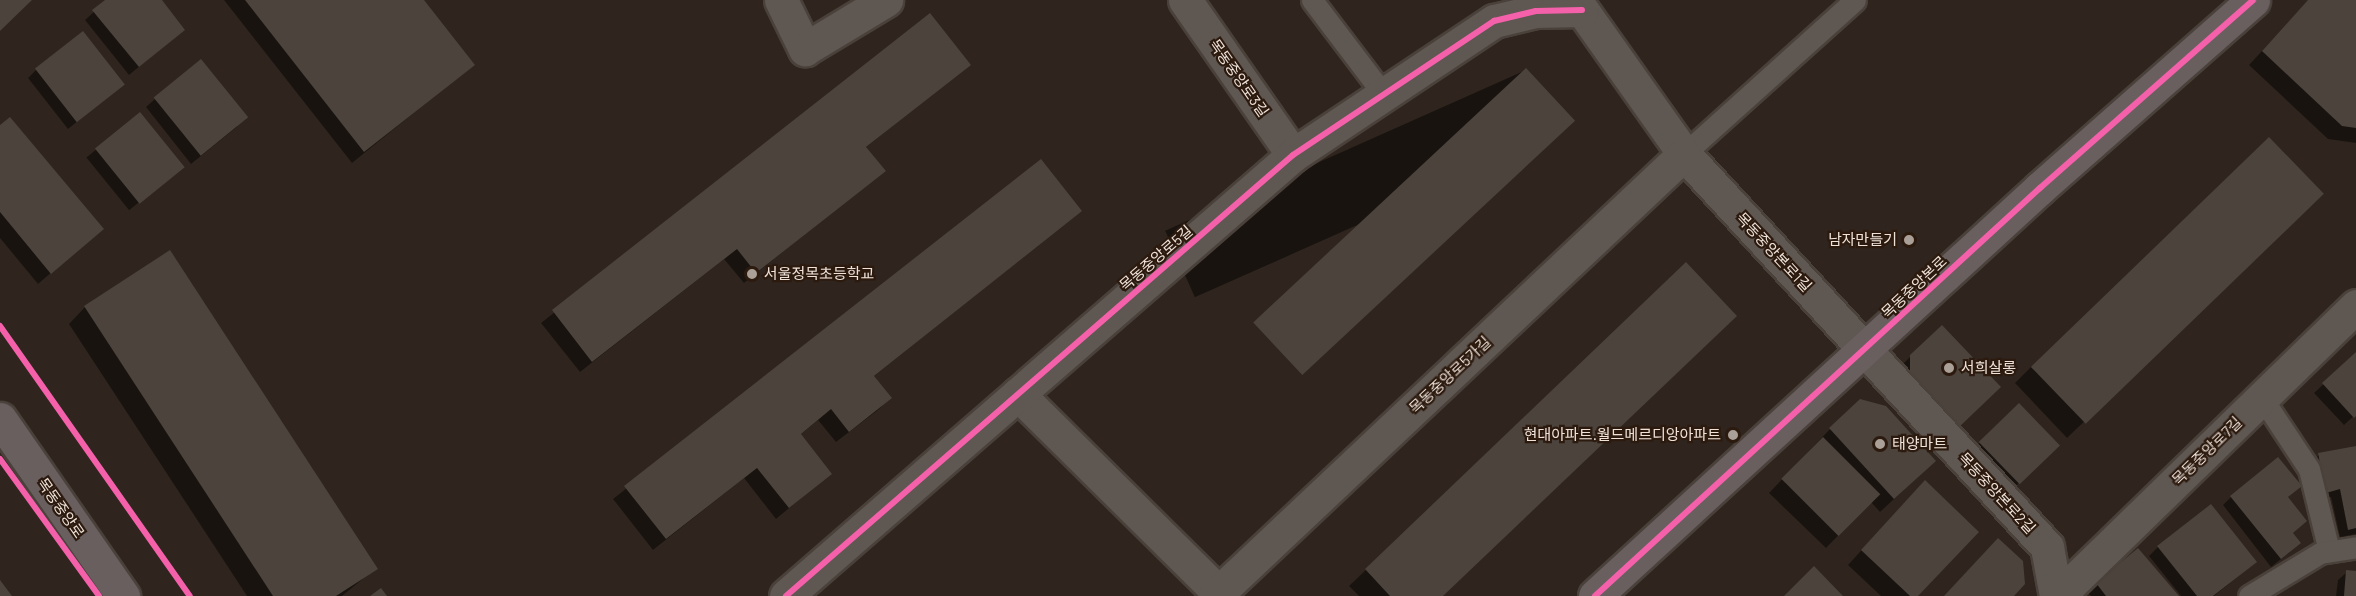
<!DOCTYPE html>
<meta charset="utf-8">
<style>
body{margin:0}
#map{position:relative;width:2356px;height:596px;overflow:hidden;background:#2f251e;font-family:Barlow,"Noto Sans KR",sans-serif}
div>[style]{position:absolute}
.shadow>*{inset:0;background:#0007;transform-origin:0 0}
.building>*{inset:0;background:#4b433c;transform-origin:0 0}
.roads{filter:drop-shadow(2px 0 #4a413b) drop-shadow(-2px 0 #4a413b) drop-shadow(0 2px #4a413b) drop-shadow(0 -2px #4a413b)}
.lane>*{height:21px;margin:-10.5px;padding:0 10.5px;transform-origin:10.5px;border-radius:10.5px;background:#5f5752}
.street>*{height:33px;margin:-16.5px;padding:0 16.5px;transform-origin:16.5px;border-radius:16.5px;background:#5f5752}
.secondary>*{height:33px;margin:-16.5px;padding:0 16.5px;transform-origin:16.5px;border-radius:16.5px;background:#695f5f}
.cycleway>*{height:6px;margin:-3px;padding:0 3px;transform-origin:3px;border-radius:3px;background:#f560ab}
.dots>*{width:16px;height:16px;translate:-50% -50%;box-sizing:border-box;border:3px solid #2c1a0e;border-radius:50%}
span{translate:-50% -50%;white-space:nowrap;text-align:center;line-height:1.15;-webkit-text-stroke:4.5px #2c1a0e;paint-order:stroke}
.street-label{font-size:15px;color:#eee2d9}
.poi-label{font-size:15px;color:#eee2d9}
.right{translate:-100% -50%;text-align:right}
.left{translate:0 -50%;text-align:left}
</style>
<div id="map">
<div class="shadow">
<i style="clip-path:polygon(107px 0,160px 0,174px 38px,129px 75px,85px 20px)"></i>
<i style="clip-path:polygon(224px 0,422px 0,473px 65px,352px 163px)"></i>
<i style="clip-path:polygon(2309px 0,2356px 0,2356px 143px,2328px 139px,2249px 65px)"></i>
<i style="clip-path:polygon(930px 15px,969px 65px,865px 148px,884px 171px,744px 283px,724px 259px,580px 372px,541px 323px)"></i>
<i style="clip-path:polygon(36px 70px,114px 92px,68px 129px,28px 78px)"></i>
<i style="left:1526px;top:70px;width:73px;height:395px;rotate:66deg"></i>
<i style="clip-path:polygon(155px 99px,238px 126px,191px 164px,146px 107px)"></i>
<i style="left:140px;top:114px;width:68px;height:69px;rotate:51deg"></i>
<i style="clip-path:polygon(0 127px,102px 229px,38px 284px,0 238px)"></i>
<i style="clip-path:polygon(1041px 161px,1080px 211px,873px 377px,890px 398px,878px 410px,836px 442px,818px 420px,800px 435px,830px 474px,776px 519px,744px 478px,653px 550px,613px 499px)"></i>
<i style="clip-path:polygon(2305px 210px,2067px 438px,2015px 383px,2031px 367px)"></i>
<i style="clip-path:polygon(1686px 264px,1442px 596px,1359px 596px,1349px 586px)"></i>
<i style="clip-path:polygon(85px 307px,376px 568px,342px 596px,247px 596px,69px 324px)"></i>
<i style="clip-path:polygon(2356px 354px,2356px 414px,2344px 425px,2314px 393px)"></i>
<i style="clip-path:polygon(1911px 356px,1985px 401px,1897px 370px)"></i>
<i style="left:2019px;top:405px;width:56px;height:73px;rotate:46deg"></i>
<i style="clip-path:polygon(1830px 429px,1920px 475px,1880px 512px,1871px 502px,1826px 548px,1769px 493px)"></i>
<i style="clip-path:polygon(2356px 447px,2356px 534px,2340px 537px,2331px 497px,2317px 500px,2310px 464px,2319px 455px)"></i>
<i style="clip-path:polygon(2300px 486px,2287px 498px,2305px 521px,2292px 534px,2290px 552px,2271px 567px,2223px 505px,2231px 497px)"></i>
<i style="clip-path:polygon(1911px 496px,1916px 596px,1881px 596px,1848px 565px)"></i>
<i style="clip-path:polygon(2158px 547px,2246px 570px,2214px 596px,2181px 596px,2149px 556px)"></i>
<i style="clip-path:polygon(2138px 550px,2177px 596px,2091px 596px,2088px 593px,2097px 585px)"></i>
<i style="clip-path:polygon(2347px 572px,2356px 572px,2356px 596px,2336px 596px,2338px 580px)"></i>
</div>
<div class="building">
<i style="clip-path:polygon(0 0,32px 0,0 31px)"></i>
<i style="clip-path:polygon(105px 0,162px 0,185px 30px,139px 67px,92px 10px)"></i>
<i style="clip-path:polygon(245px 0,424px 0,475px 65px,364px 152px)"></i>
<i style="clip-path:polygon(2308px 0,2356px 0,2356px 128px,2342px 126px,2262px 51px)"></i>
<i style="clip-path:polygon(930px 13px,971px 65px,866px 147px,886px 171px,756px 273px,737px 249px,592px 362px,552px 310px)"></i>
<i style="left:83px;top:31px;width:68px;height:61px;rotate:52deg"></i>
<i style="left:201px;top:59px;width:75px;height:61px;rotate:51deg"></i>
<i style="left:1526px;top:68px;width:72px;height:373px;rotate:47deg"></i>
<i style="left:140px;top:112px;width:71px;height:58px;rotate:51deg"></i>
<i style="clip-path:polygon(10px 117px,104px 229px,51px 274px,0 212px,0 125px)"></i>
<i style="left:2269px;top:137px;width:79px;height:331px;rotate:46deg"></i>
<i style="clip-path:polygon(1041px 159px,1082px 211px,874px 376px,892px 398px,849px 432px,831px 409px,801px 434px,832px 474px,789px 508px,757px 468px,666px 539px,624px 486px)"></i>
<i style="clip-path:polygon(170px 250px,378px 569px,336px 596px,273px 596px,84px 306px)"></i>
<i style="clip-path:polygon(1686px 262px,1737px 316px,1443px 596px,1390px 596px,1365px 569px)"></i>
<i style="clip-path:polygon(1942px 325px,2001px 387px,1957px 429px,1910px 379px,1910px 355px)"></i>
<i style="clip-path:polygon(2356px 352px,2356px 416px,2354px 418px,2322px 383px)"></i>
<i style="clip-path:polygon(1860px 399px,1886px 406px,1936px 461px,1894px 499px,1829px 428px)"></i>
<i style="left:2019px;top:403px;width:59px;height:56px;rotate:46deg"></i>
<i style="left:1823px;top:437px;width:81px;height:59px;rotate:45deg"></i>
<i style="clip-path:polygon(2356px 446px,2356px 528px,2348px 530px,2340px 489px,2326px 493px,2318px 453px)"></i>
<i style="clip-path:polygon(2278px 457px,2302px 486px,2288px 497px,2307px 521px,2293px 533px,2301px 543px,2281px 559px,2230px 496px)"></i>
<i style="clip-path:polygon(1925px 480px,1979px 532px,1918px 596px,1910px 596px,1861px 550px)"></i>
<i style="clip-path:polygon(2211px 504px,2257px 562px,2213px 596px,2197px 596px,2157px 546px)"></i>
<i style="clip-path:polygon(1998px 538px,2023px 561px,2025px 584px,2014px 596px,1944px 596px)"></i>
<i style="clip-path:polygon(2138px 548px,2179px 596px,2106px 596px,2096px 583px)"></i>
<i style="clip-path:polygon(1814px 566px,1843px 596px,1784px 596px)"></i>
<i style="clip-path:polygon(2346px 570px,2356px 571px,2356px 596px,2344px 596px)"></i>
<i style="clip-path:polygon(0 580px,12px 596px,0 596px)"></i>
<i style="clip-path:polygon(381px 588px,387px 596px,370px 596px)"></i>
</div>
<div class="roads">
<div class="lane">
<i style="left:1312px;top:0;width:119px;rotate:52.8deg"></i>
<i style="left:1684px;top:154px;width:230px;rotate:-42deg"></i>
<i style="left:2262px;top:398px;width:85px;rotate:56.5deg"></i>
<i style="left:2309px;top:469px;width:84px;rotate:76.3deg"></i>
<i style="left:2249px;top:596px;width:83px;rotate:-31.2deg"></i>
<i style="left:2320px;top:553px;width:36px;rotate:-9deg"></i>
</div>
<div class="street">
<i style="left:781px;top:0;width:55px;rotate:63.9deg"></i>
<i style="left:805px;top:49px;width:95px;rotate:-31.2deg"></i>
<i style="left:1185px;top:0;width:189px;rotate:55.1deg"></i>
<i style="left:1575px;top:0;width:189px;rotate:54.7deg"></i>
<i style="left:1684px;top:154px;width:535px;rotate:47.27deg"></i>
<i style="left:2047px;top:547px;width:50px;rotate:79.6deg"></i>
<i style="left:1018px;top:394px;width:283px;rotate:44.7deg"></i>
<i style="left:786px;top:596px;width:672px;rotate:-41.02deg"></i>
<i style="left:1293px;top:155px;width:242px;rotate:-33.7deg"></i>
<i style="left:1494px;top:21px;width:43px;rotate:-13.4deg"></i>
<i style="left:1536px;top:11px;width:46px;rotate:-1.2deg"></i>
<i style="left:1215px;top:596px;width:644px;rotate:-43.3deg"></i>
<i style="left:2058px;top:596px;width:416px;rotate:-44.2deg"></i>
</div>
<div class="secondary">
<i style="left:0;top:419px;width:216px;rotate:55.2deg"></i>
<i style="left:1595px;top:596px;width:604px;rotate:-42.52deg"></i>
<i style="left:2040px;top:188px;width:284px;rotate:-41.4deg"></i>
</div>
</div>
<div class="cycleway">
<i style="left:0;top:326px;width:330px;rotate:54.9deg"></i>
<i style="left:0;top:459px;width:169px;rotate:54.1deg"></i>
<i style="left:786px;top:596px;width:672px;rotate:-41.02deg"></i>
<i style="left:1293px;top:155px;width:242px;rotate:-33.7deg"></i>
<i style="left:1494px;top:21px;width:43px;rotate:-13.4deg"></i>
<i style="left:1536px;top:11px;width:46px;rotate:-1.2deg"></i>
<i style="left:1595px;top:596px;width:604px;rotate:-42.52deg"></i>
<i style="left:2040px;top:188px;width:284px;rotate:-41.4deg"></i>
</div>
<div class="dots">
<i style="left:1909px;top:240px;background:#aba098"></i>
<i style="left:752px;top:274px;background:#aba098"></i>
<i style="left:1949px;top:368px;background:#aba098"></i>
<i style="left:1733px;top:435px;background:#aba098"></i>
<i style="left:1880px;top:444px;background:#aba098"></i>
</div>
<div class="street-label">
<span style="left:1239px;top:78px;rotate:55deg">목동중앙로3길</span>
<span style="left:1774px;top:252px;rotate:47deg">목동중앙본로1길</span>
<span style="left:1156px;top:258px;rotate:-41deg">목동중앙로5길</span>
<span style="left:1914px;top:287px;rotate:-43deg">목동중앙본로</span>
<span style="left:1450px;top:375px;rotate:-43deg">목동중앙로5가길</span>
<span style="left:2207px;top:451px;rotate:-44deg">목동중앙로7길</span>
<span style="left:1997px;top:493px;rotate:47deg">목동중앙본로2길</span>
<span style="left:61px;top:508px;rotate:55deg">목동중앙로</span>
</div>
<div class="poi-label">
<span class="right" style="left:1897px;top:240px">남자만들기</span>
<span class="left" style="left:764px;top:274px">서울정목초등학교</span>
<span class="left" style="left:1961px;top:368px">서희살롱</span>
<span class="right" style="left:1721px;top:435px">현대아파트.월드메르디앙아파트</span>
<span class="left" style="left:1892px;top:444px">태양마트</span>
</div>
</div>
